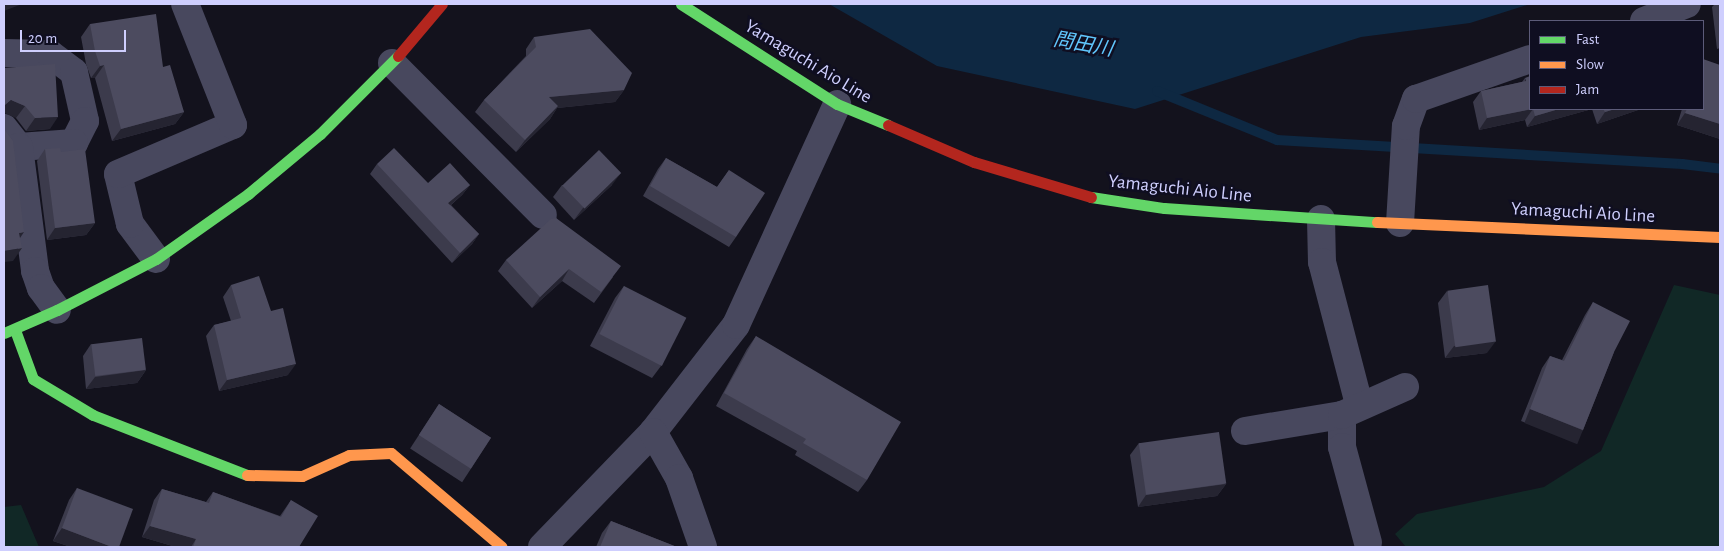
<!DOCTYPE html>
<meta charset="utf-8">
<style>
body{margin:0}
#map{position:relative;width:1724px;height:551px;overflow:hidden;background:#13121d;font-family:"Alegreya Sans","Noto Sans JP",sans-serif}
div>[style]{position:absolute}
.green>*{inset:0;background:#112826}
.water>*{inset:0;background:#0e2842}
.stream>*{height:10px;margin:-5px;padding:0 5px;transform-origin:5px;border-radius:5px;background:#0e2842}
.street>*{height:28px;margin:-14px;padding:0 14px;transform-origin:14px;border-radius:14px;background:#48485e}
.fast>*{height:11px;margin:-5.5px;padding:0 5.5px;transform-origin:5.5px;border-radius:5.5px;background:#63d668}
.slow>*{height:11px;margin:-5.5px;padding:0 5.5px;transform-origin:5.5px;border-radius:5.5px;background:#ff974d}
.jam>*{height:11px;margin:-5.5px;padding:0 5.5px;transform-origin:5.5px;border-radius:5.5px;background:#b3261e}
.wall>*{inset:0;background:#3c3b4c;transform-origin:0 0}
.shaded-wall>*{inset:0;background:#252431;transform-origin:0 0}
.building>*{inset:0;background:#4c4b5f;transform-origin:0 0}
span{translate:-50% -50%;white-space:nowrap;text-align:center;line-height:1.15;-webkit-text-stroke:5px #0f0e21;paint-order:stroke}
.street-label{font-size:19px;color:#cfcffe}
.water-label{font-size:20px;color:#60c6fc;font-style:italic}
.frame{position:absolute;inset:0;border:5px solid #cfcffe;pointer-events:none}
.legend{position:absolute;left:1529px;top:20px;width:175px;height:90px;box-sizing:border-box;background:#0f0e21;border:1px solid #5c5b79;margin:0;padding:6px 9px;list-style:none;font-size:15px;color:#cfcffe}
.legend li{display:flex;align-items:center;gap:10px;height:25px}
.legend b{width:25px;border:1px solid #5c5b79}
.scale{position:absolute;left:20px;top:30px;width:106px;height:22px;box-sizing:border-box;border:2px solid #cfcffe;border-top:0;padding-left:6px;font-size:15px;line-height:18px;white-space:nowrap;color:#cfcffe;-webkit-text-stroke:4px #0f0e21;paint-order:stroke}
</style>
<div id="map">
<div class="green">
<i style="clip-path:polygon(1674px 285px,1720px 295px,1720px 547px,1406px 547px,1395px 534px,1417px 514px,1544px 487px,1601px 451px)"></i>
<i style="clip-path:polygon(21px 505px,39px 547px,4px 547px,4px 507px)"></i>
</div>
<div class="water">
<i style="clip-path:polygon(829px 4px,1530px 4px,1470px 23px,1361px 37px,1135px 109px,937px 66px)"></i>
</div>
<div class="stream">
<i style="left:1157px;top:91px;width:130px;rotate:22.2deg"></i>
<i style="left:1277px;top:140px;width:406px;rotate:3.4deg"></i>
<i style="left:1682px;top:164px;width:38px;rotate:7deg"></i>
</div>
<div class="street">
<i style="left:1644px;top:21px;width:46px;rotate:-21.6deg"></i>
<i style="left:4px;top:53px;width:46px;rotate:1.2deg"></i>
<i style="left:50px;top:54px;width:30px;rotate:37deg"></i>
<i style="left:74px;top:72px;width:50px;rotate:77.3deg"></i>
<i style="left:85px;top:121px;width:25px;rotate:117deg"></i>
<i style="left:74px;top:143px;width:55px;rotate:175.8deg"></i>
<i style="left:392px;top:63px;width:214px;rotate:45.2deg"></i>
<i style="left:4px;top:128px;width:24px;rotate:52deg"></i>
<i style="left:19px;top:147px;width:125px;rotate:82.6deg"></i>
<i style="left:35px;top:271px;width:18px;rotate:71deg"></i>
<i style="left:41px;top:288px;width:27px;rotate:54deg"></i>
<i style="left:1321px;top:219px;width:43px;rotate:88.7deg"></i>
<i style="left:1322px;top:262px;width:147px;rotate:75.4deg"></i>
<i style="left:1400px;top:223px;width:97px;rotate:-86.5deg"></i>
<i style="left:1406px;top:126px;width:29px;rotate:-70deg"></i>
<i style="left:1416px;top:99px;width:121px;rotate:-19.3deg"></i>
<i style="left:156px;top:259px;width:44px;rotate:-126.6deg"></i>
<i style="left:130px;top:224px;width:51px;rotate:-103.5deg"></i>
<i style="left:118px;top:174px;width:125px;rotate:-23.1deg"></i>
<i style="left:233px;top:125px;width:130px;rotate:-111.6deg"></i>
<i style="left:1342px;top:415px;width:32px;rotate:90deg"></i>
<i style="left:1342px;top:447px;width:99px;rotate:74.8deg"></i>
<i style="left:1245px;top:431px;width:98px;rotate:-9.4deg"></i>
<i style="left:1342px;top:415px;width:69px;rotate:-24deg"></i>
<i style="left:653px;top:432px;width:135px;rotate:-52.2deg"></i>
<i style="left:736px;top:325px;width:243px;rotate:-65.4deg"></i>
<i style="left:542px;top:547px;width:160px;rotate:-46deg"></i>
<i style="left:653px;top:432px;width:53px;rotate:60.5deg"></i>
<i style="left:679px;top:478px;width:73px;rotate:70.8deg"></i>
</div>
<div class="fast">
<i style="left:681px;top:4px;width:185px;rotate:32.7deg"></i>
<i style="left:837px;top:104px;width:55px;rotate:22.4deg"></i>
<i style="left:1091px;top:197px;width:74px;rotate:8.6deg"></i>
<i style="left:1164px;top:208px;width:213px;rotate:3.8deg"></i>
<i style="left:15px;top:330px;width:52px;rotate:69.8deg"></i>
<i style="left:33px;top:379px;width:70px;rotate:31deg"></i>
<i style="left:93px;top:415px;width:165px;rotate:21.3deg"></i>
<i style="left:4px;top:333px;width:58px;rotate:-23.5deg"></i>
<i style="left:57px;top:310px;width:111px;rotate:-27.3deg"></i>
<i style="left:156px;top:259px;width:113px;rotate:-35.2deg"></i>
<i style="left:248px;top:194px;width:94px;rotate:-39.8deg"></i>
<i style="left:320px;top:134px;width:110px;rotate:-45deg"></i>
</div>
<div class="slow">
<i style="left:1377px;top:222px;width:343px;rotate:2.5deg"></i>
<i style="left:247px;top:475px;width:55px;rotate:1deg"></i>
<i style="left:302px;top:476px;width:51px;rotate:-24.1deg"></i>
<i style="left:349px;top:455px;width:42px;rotate:-2.7deg"></i>
<i style="left:391px;top:453px;width:145px;rotate:40.3deg"></i>
</div>
<div class="jam">
<i style="left:398px;top:56px;width:68px;rotate:-49.8deg"></i>
<i style="left:888px;top:125px;width:94px;rotate:23.3deg"></i>
<i style="left:974px;top:162px;width:122px;rotate:16.7deg"></i>
</div>
<div class="wall">
<i style="clip-path:polygon(1715px 4px,1720px 4px,1720px 48px,1717px 49px,1712px 7px)"></i>
<i style="clip-path:polygon(90px 24px,163px 67px,184px 112px,175px 124px,112px 141px,95px 78px,91px 78px,86px 64px,81px 37px)"></i>
<i style="clip-path:polygon(534px 37px,624px 90px,615px 102px,557px 108px,550px 119px,516px 152px,475px 112px,484px 100px,526px 56px,526px 49px)"></i>
<i style="clip-path:polygon(1720px 65px,1720px 139px,1677px 125px,1682px 109px,1703px 109px)"></i>
<i style="clip-path:polygon(4px 68px,50px 129px,26px 131px,16px 118px)"></i>
<i style="clip-path:polygon(1525px 78px,1530px 109px,1641px 109px,1597px 124px,1592px 109px,1527px 127px,1525px 120px,1479px 130px,1473px 102px,1481px 91px,1522px 82px)"></i>
<i style="clip-path:polygon(45px 149px,61px 152px,95px 223px,86px 235px,47px 240px,37px 161px)"></i>
<i style="clip-path:polygon(666px 158px,717px 187px,729px 170px,736px 237px,729px 247px,643px 196px,658px 169px)"></i>
<i style="clip-path:polygon(377px 164px,428px 183px,470px 185px,462px 195px,451px 205px,479px 234px,472px 244px,452px 263px,370px 174px)"></i>
<i style="clip-path:polygon(562px 185px,612px 185px,574px 220px,553px 197px)"></i>
<i style="clip-path:polygon(556px 218px,613px 277px,594px 303px,562px 281px,532px 308px,498px 271px,506px 260px)"></i>
<i style="clip-path:polygon(231px 285px,271px 311px,288px 375px,219px 391px,206px 336px,214px 325px,231px 321px,223px 297px)"></i>
<i style="clip-path:polygon(624px 286px,661px 366px,652px 378px,590px 346px,615px 298px)"></i>
<i style="clip-path:polygon(1447px 291px,1487px 353px,1445px 358px,1438px 303px)"></i>
<i style="clip-path:polygon(1593px 302px,1614px 352px,1583px 430px,1575px 442px,1521px 421px,1542px 368px,1550px 356px,1562px 360px,1585px 315px)"></i>
<i style="clip-path:polygon(756px 336px,867px 480px,858px 492px,795px 455px,797px 451px,716px 406px,747px 349px)"></i>
<i style="clip-path:polygon(91px 344px,146px 370px,137px 383px,86px 389px,83px 356px)"></i>
<i style="left:439px;top:404px;width:62px;height:53px;rotate:33deg"></i>
<i style="clip-path:polygon(1139px 443px,1226px 484px,1217px 496px,1138px 507px,1130px 455px)"></i>
<i style="clip-path:polygon(77px 488px,119px 547px,71px 547px,53px 541px,69px 500px)"></i>
<i style="clip-path:polygon(162px 489px,206px 502px,213px 492px,280px 516px,291px 500px,299px 547px,176px 547px,142px 537px,154px 500px)"></i>
<i style="clip-path:polygon(611px 521px,677px 547px,596px 547px,602px 533px)"></i>
</div>
<div class="shaded-wall">
<i style="clip-path:polygon(4px 4px,22px 4px,4px 11px)"></i>
<i style="clip-path:polygon(104px 65px,95px 78px,91px 78px,100px 66px)"></i>
<i style="clip-path:polygon(624px 90px,615px 102px,557px 108px,550px 119px,516px 152px,525px 140px,549px 97px)"></i>
<i style="clip-path:polygon(11px 100px,25px 106px,16px 118px,4px 113px,4px 106px)"></i>
<i style="clip-path:polygon(1533px 109px,1525px 120px,1479px 130px,1487px 118px)"></i>
<i style="clip-path:polygon(1559px 109px,1592px 109px,1527px 127px,1535px 116px)"></i>
<i style="clip-path:polygon(1615px 109px,1641px 109px,1597px 124px,1605px 112px)"></i>
<i style="clip-path:polygon(184px 112px,175px 124px,112px 141px,121px 129px)"></i>
<i style="clip-path:polygon(1685px 113px,1720px 124px,1720px 139px,1677px 125px)"></i>
<i style="clip-path:polygon(58px 117px,50px 129px,26px 131px,35px 118px)"></i>
<i style="clip-path:polygon(621px 173px,612px 185px,574px 220px,583px 208px)"></i>
<i style="clip-path:polygon(470px 185px,462px 195px,441px 213px,448px 203px)"></i>
<i style="clip-path:polygon(95px 223px,86px 235px,47px 240px,55px 228px)"></i>
<i style="clip-path:polygon(24px 232px,16px 244px,19px 233px)"></i>
<i style="clip-path:polygon(479px 234px,472px 244px,452px 263px,460px 253px)"></i>
<i style="clip-path:polygon(22px 248px,13px 261px,4px 262px,4px 251px)"></i>
<i style="clip-path:polygon(569px 269px,562px 281px,532px 308px,540px 297px)"></i>
<i style="clip-path:polygon(1496px 341px,1487px 353px,1445px 358px,1454px 346px)"></i>
<i style="clip-path:polygon(296px 364px,288px 375px,219px 391px,227px 380px)"></i>
<i style="clip-path:polygon(146px 370px,137px 383px,86px 389px,95px 377px)"></i>
<i style="left:1530px;top:409px;width:57px;height:15px;rotate:22deg"></i>
<i style="clip-path:polygon(1226px 484px,1217px 496px,1138px 507px,1146px 495px)"></i>
<i style="clip-path:polygon(150px 526px,196px 539px,191px 547px,176px 547px,142px 537px)"></i>
<i style="clip-path:polygon(62px 528px,112px 547px,71px 547px,53px 541px)"></i>
</div>
<div class="building">
<i style="clip-path:polygon(156px 14px,163px 67px,170px 65px,184px 112px,121px 129px,104px 65px,100px 66px,95px 51px,90px 24px)"></i>
<i style="clip-path:polygon(590px 29px,632px 73px,624px 90px,549px 97px,558px 106px,525px 140px,484px 100px,536px 47px,534px 37px)"></i>
<i style="clip-path:polygon(1703px 59px,1720px 65px,1720px 124px,1685px 113px,1687px 109px,1703px 109px)"></i>
<i style="clip-path:polygon(55px 64px,58px 117px,35px 118px,25px 106px,11px 100px,4px 106px,4px 68px)"></i>
<i style="clip-path:polygon(1530px 76px,1530px 109px,1532px 109px,1487px 118px,1481px 91px,1526px 81px,1525px 78px)"></i>
<i style="clip-path:polygon(1533px 109px,1559px 109px,1535px 116px)"></i>
<i style="clip-path:polygon(1603px 109px,1615px 109px,1605px 112px)"></i>
<i style="clip-path:polygon(4px 129px,13px 141px,24px 232px,19px 233px,22px 248px,4px 251px)"></i>
<i style="clip-path:polygon(60px 148px,61px 152px,85px 149px,95px 223px,55px 228px,45px 149px)"></i>
<i style="clip-path:polygon(394px 148px,428px 183px,450px 163px,470px 185px,448px 203px,479px 234px,460px 253px,377px 164px)"></i>
<i style="left:599px;top:150px;width:32px;height:51px;rotate:46deg"></i>
<i style="clip-path:polygon(666px 158px,717px 187px,729px 170px,765px 193px,736px 237px,650px 186px)"></i>
<i style="clip-path:polygon(556px 218px,621px 266px,601px 292px,569px 269px,540px 297px,506px 260px,551px 219px)"></i>
<i style="clip-path:polygon(259px 276px,271px 311px,283px 308px,296px 364px,227px 380px,214px 325px,241px 318px,231px 285px)"></i>
<i style="left:1488px;top:285px;width:57px;height:41px;rotate:82deg"></i>
<i style="left:624px;top:286px;width:70px;height:54px;rotate:27deg"></i>
<i style="clip-path:polygon(1593px 302px,1630px 321px,1614px 352px,1583px 430px,1530px 409px,1550px 356px,1564px 361px)"></i>
<i style="clip-path:polygon(756px 336px,901px 422px,867px 480px,803px 443px,806px 439px,724px 393px)"></i>
<i style="left:142px;top:338px;width:32px;height:51px;rotate:83deg"></i>
<i style="left:439px;top:404px;width:62px;height:37px;rotate:33deg"></i>
<i style="left:1219px;top:432px;width:52px;height:81px;rotate:82deg"></i>
<i style="clip-path:polygon(77px 488px,133px 509px,119px 547px,112px 547px,62px 528px)"></i>
<i style="clip-path:polygon(162px 489px,209px 503px,213px 492px,281px 517px,291px 500px,318px 516px,299px 547px,193px 547px,196px 539px,150px 526px)"></i>
<i style="clip-path:polygon(611px 521px,677px 547px,600px 547px)"></i>
</div>
<div class="street-label">
<span style="left:808px;top:62px;rotate:31deg">Yamaguchi Aio Line</span>
<span style="left:1180px;top:189px;rotate:6deg">Yamaguchi Aio Line</span>
<span style="left:1583px;top:213px;rotate:3deg">Yamaguchi Aio Line</span>
</div>
<div class="water-label">
<span style="left:1083px;top:45px;rotate:10deg">問田川</span>
</div>
<div class="frame"></div>
<ul class="legend">
<li><b style="height:6px;background:#63d668"></b>Fast</li>
<li><b style="height:6px;background:#ff974d"></b>Slow</li>
<li><b style="height:6px;background:#b3261e"></b>Jam</li>
</ul>
<div class="scale">20 m</div>
</div>
